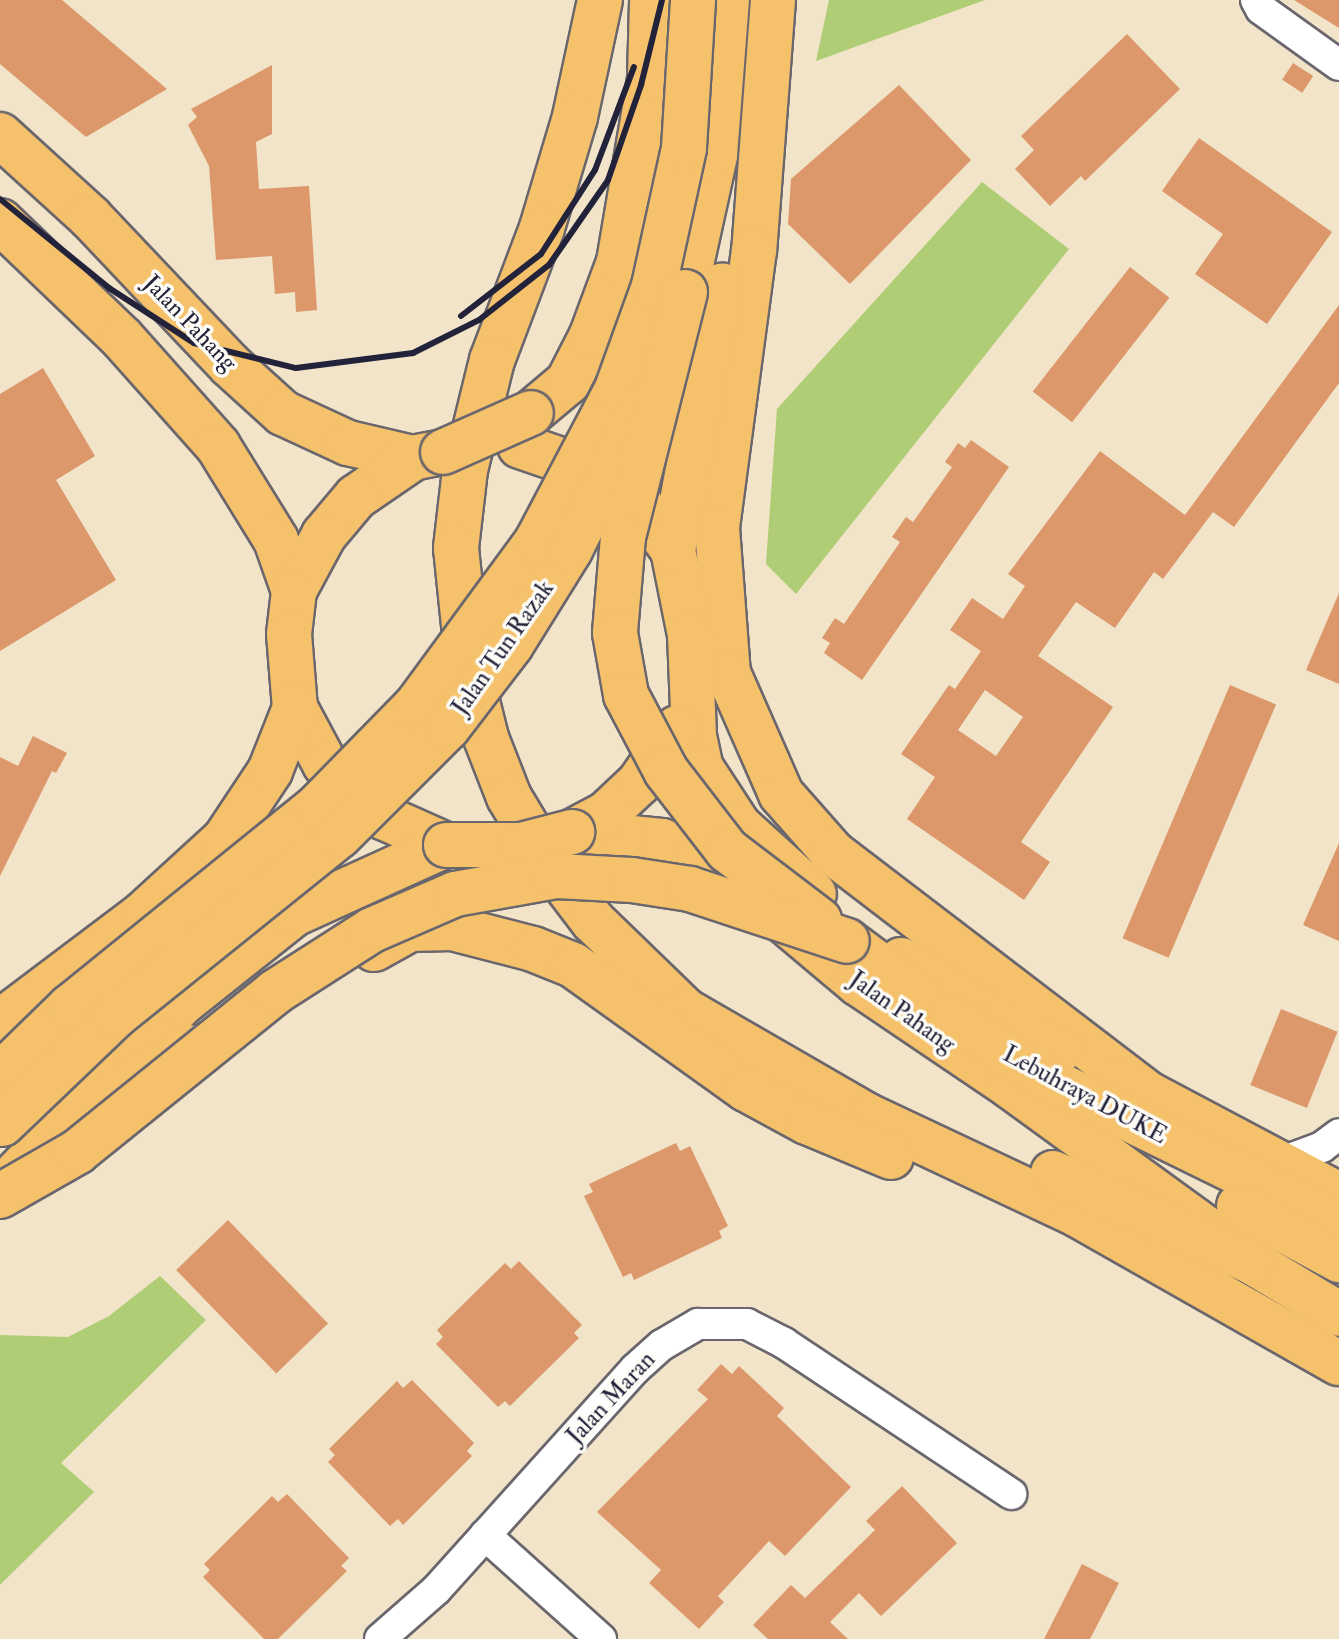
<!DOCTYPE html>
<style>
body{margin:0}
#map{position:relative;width:1339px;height:1639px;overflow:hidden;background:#f1e4c9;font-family:"IM FELL Double Pica",serif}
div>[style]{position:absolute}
.green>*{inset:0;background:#afcd74}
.building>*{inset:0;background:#dc986b;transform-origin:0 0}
.roads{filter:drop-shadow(2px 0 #6a666d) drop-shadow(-2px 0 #6a666d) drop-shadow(0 2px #6a666d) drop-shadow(0 -2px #6a666d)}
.street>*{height:30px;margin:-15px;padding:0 15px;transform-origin:15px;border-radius:15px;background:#fff}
.primary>*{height:44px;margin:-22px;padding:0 22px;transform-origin:22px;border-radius:22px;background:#f5c16b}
.highway>*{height:44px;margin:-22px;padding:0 22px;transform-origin:22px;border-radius:22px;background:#f5c16b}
.rail>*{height:6px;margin:-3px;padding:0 3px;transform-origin:3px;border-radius:3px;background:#22223b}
.bridges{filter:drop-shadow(2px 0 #6a666d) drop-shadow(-2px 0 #6a666d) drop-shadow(0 2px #6a666d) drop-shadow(0 -2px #6a666d)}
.primary-bridge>*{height:44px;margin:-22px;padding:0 22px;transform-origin:22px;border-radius:22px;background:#f5c16b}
.highway-bridge>*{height:44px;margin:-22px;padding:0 22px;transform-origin:22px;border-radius:22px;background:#f5c16b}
span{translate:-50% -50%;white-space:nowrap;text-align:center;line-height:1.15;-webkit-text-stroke:7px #fdfcf7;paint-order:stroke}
.street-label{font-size:24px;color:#22223b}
</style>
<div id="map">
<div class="green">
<i style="clip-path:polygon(829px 0,985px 0,816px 61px)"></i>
<i style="clip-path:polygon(982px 182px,1069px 249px,796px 594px,766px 564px,777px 409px)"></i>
<i style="clip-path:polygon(160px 1276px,206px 1320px,61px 1463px,94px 1492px,0 1585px,0 1335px,68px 1337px,109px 1316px)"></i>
</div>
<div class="building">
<i style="clip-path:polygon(0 0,62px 0,167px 89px,86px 137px,0 64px)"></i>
<i style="clip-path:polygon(1294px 0,1339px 0,1339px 28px)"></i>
<i style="clip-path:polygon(1127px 34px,1180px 89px,1085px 181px,1081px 176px,1050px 206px,1015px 169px,1034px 150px,1021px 136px)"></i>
<i style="left:1293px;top:63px;width:24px;height:20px;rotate:33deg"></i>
<i style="clip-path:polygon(272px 65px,272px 134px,256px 142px,259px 189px,309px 186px,317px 310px,296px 312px,295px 292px,275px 294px,272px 256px,216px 260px,209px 166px,188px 125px,197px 117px,191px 109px)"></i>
<i style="clip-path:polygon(899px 85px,971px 160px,850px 284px,788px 224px,791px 179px)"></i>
<i style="clip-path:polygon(1199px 138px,1332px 232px,1267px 324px,1195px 274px,1223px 234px,1162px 191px)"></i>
<i style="left:1130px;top:267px;width:50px;height:158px;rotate:38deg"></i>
<i style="clip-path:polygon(evenodd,1339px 305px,1339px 383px,1234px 527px,1213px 512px,1163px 579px,1154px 572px,1115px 628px,1076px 602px,1038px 656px,1113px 707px,1021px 842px,1050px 862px,1024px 900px,907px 819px,935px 777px,901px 754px,949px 685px,955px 689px,981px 651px,950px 630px,972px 598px,1003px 619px,1025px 586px,1008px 574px,1100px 451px,1185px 515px,1339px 305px,985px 690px,1023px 717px,996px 756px,958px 730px,985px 690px)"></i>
<i style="clip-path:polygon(43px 368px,95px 456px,56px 480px,116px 580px,0 651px,0 394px)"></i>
<i style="clip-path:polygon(971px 440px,1009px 467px,862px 680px,824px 653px,830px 643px,822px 638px,835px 618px,844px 624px,900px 542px,892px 537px,906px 517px,913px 522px,952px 467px,945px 462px,958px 443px,965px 448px)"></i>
<i style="clip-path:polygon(1339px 593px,1339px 684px,1306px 670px)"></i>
<i style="left:1230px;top:685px;width:50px;height:275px;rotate:23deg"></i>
<i style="clip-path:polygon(33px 736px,67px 753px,56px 773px,52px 771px,0 876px,0 757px,18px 766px)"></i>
<i style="clip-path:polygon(1339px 843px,1339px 941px,1303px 925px)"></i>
<i style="left:1281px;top:1009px;width:61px;height:82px;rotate:22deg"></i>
<i style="clip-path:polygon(676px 1143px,680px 1151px,690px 1146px,728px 1226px,719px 1231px,722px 1238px,634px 1280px,631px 1273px,623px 1277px,584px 1196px,593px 1192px,589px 1184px)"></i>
<i style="left:228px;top:1220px;width:144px;height:72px;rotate:46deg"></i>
<i style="clip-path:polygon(519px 1261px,582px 1325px,574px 1333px,579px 1338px,510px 1406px,505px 1401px,498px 1407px,436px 1344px,443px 1337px,437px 1330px,505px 1263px,511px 1269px)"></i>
<i style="clip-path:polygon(721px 1364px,732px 1374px,739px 1366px,784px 1408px,777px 1416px,851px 1487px,785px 1556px,769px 1541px,718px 1596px,724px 1602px,699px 1629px,649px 1583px,661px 1570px,597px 1512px,708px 1399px,697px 1390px)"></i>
<i style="clip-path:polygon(412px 1380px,474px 1443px,467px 1451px,472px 1456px,403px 1525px,398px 1519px,390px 1526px,328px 1462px,335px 1455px,329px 1449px,397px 1381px,403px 1388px)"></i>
<i style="clip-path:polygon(902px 1486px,957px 1543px,881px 1616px,859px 1593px,830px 1622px,848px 1639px,768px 1639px,753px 1625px,791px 1585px,805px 1598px,875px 1530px,866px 1521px)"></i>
<i style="clip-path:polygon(287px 1494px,349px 1558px,341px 1566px,347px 1571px,278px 1639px,264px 1639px,203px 1577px,210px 1570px,204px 1564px,272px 1496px,278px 1502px)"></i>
<i style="clip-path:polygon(1082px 1564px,1119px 1583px,1090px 1639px,1044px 1639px)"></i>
</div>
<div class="roads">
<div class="street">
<i style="left:1256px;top:0;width:10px;rotate:61deg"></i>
<i style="left:1261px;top:9px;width:96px;rotate:35.7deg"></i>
<i style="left:1279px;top:1163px;width:46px;rotate:-20.4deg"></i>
<i style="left:1322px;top:1147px;width:21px;rotate:-37deg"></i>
<i style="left:485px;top:1535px;width:156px;rotate:41.9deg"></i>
<i style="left:380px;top:1639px;width:74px;rotate:-41.2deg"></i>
<i style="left:436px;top:1590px;width:297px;rotate:-48deg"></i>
<i style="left:635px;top:1369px;width:36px;rotate:-42deg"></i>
<i style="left:662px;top:1345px;width:42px;rotate:-30.3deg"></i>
<i style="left:698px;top:1324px;width:49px"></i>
<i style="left:747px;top:1324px;width:42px;rotate:27.2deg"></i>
<i style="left:784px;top:1343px;width:273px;rotate:33.6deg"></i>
</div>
<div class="primary">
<i style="left:773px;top:0;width:251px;rotate:94.3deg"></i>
<i style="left:754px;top:250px;width:280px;rotate:97.6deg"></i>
<i style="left:717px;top:528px;width:145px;rotate:85.7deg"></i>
<i style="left:728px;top:673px;width:132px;rotate:66.3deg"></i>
<i style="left:781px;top:794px;width:79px;rotate:48.6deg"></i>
<i style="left:833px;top:853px;width:395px;rotate:37.4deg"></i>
<i style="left:0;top:135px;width:122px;rotate:42.3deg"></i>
<i style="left:90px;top:217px;width:204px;rotate:46.6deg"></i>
<i style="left:230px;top:365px;width:72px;rotate:42.2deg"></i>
<i style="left:283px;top:413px;width:72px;rotate:24.8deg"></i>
<i style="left:348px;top:443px;width:67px;rotate:13deg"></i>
<i style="left:0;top:221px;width:168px;rotate:43.8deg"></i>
<i style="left:121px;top:337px;width:146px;rotate:48.3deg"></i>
<i style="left:218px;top:446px;width:110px;rotate:58.3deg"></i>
<i style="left:276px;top:540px;width:54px;rotate:70.6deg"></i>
<i style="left:685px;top:292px;width:140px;rotate:-77.6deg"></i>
<i style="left:715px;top:155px;width:155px;rotate:-85.6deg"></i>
<i style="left:531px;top:413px;width:48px;rotate:-40deg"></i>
<i style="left:568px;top:382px;width:53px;rotate:-62.9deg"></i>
<i style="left:592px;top:335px;width:78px;rotate:-69.7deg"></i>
<i style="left:619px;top:262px;width:187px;rotate:-80.4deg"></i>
<i style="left:650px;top:78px;width:78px;rotate:-88.5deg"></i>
<i style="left:520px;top:446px;width:80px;rotate:18.9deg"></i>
<i style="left:596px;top:472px;width:53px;rotate:35.8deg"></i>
<i style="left:639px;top:503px;width:58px;rotate:54.1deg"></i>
<i style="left:673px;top:550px;width:87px;rotate:78.7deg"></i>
<i style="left:690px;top:635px;width:101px;rotate:87.7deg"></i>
<i style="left:694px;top:736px;width:33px;rotate:78deg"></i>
<i style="left:701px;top:768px;width:69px;rotate:56.8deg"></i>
<i style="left:739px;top:826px;width:101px;rotate:42.2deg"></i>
<i style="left:443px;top:452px;width:31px;rotate:169deg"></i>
<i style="left:413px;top:458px;width:69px;rotate:145.6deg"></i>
<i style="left:356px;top:497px;width:50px;rotate:130.1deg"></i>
<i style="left:324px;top:535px;width:64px;rotate:118.2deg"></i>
<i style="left:294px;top:591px;width:43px;rotate:96.6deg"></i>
<i style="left:289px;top:634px;width:74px;rotate:85.4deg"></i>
<i style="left:295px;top:708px;width:64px;rotate:61.8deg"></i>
<i style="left:325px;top:764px;width:79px;rotate:42.4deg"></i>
<i style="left:383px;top:817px;width:69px;rotate:24deg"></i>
<i style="left:673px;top:550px;width:269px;rotate:-79.5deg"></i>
<i style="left:572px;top:832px;width:90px;rotate:5.7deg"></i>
<i style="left:662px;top:841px;width:39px;rotate:21deg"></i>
<i style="left:698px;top:855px;width:40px;rotate:32.9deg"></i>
<i style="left:732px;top:877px;width:165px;rotate:40.1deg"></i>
<i style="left:858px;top:983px;width:184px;rotate:34.1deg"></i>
<i style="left:1010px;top:1086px;width:299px;rotate:36deg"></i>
<i style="left:1252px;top:1262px;width:101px;rotate:30.9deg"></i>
<i style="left:572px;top:832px;width:40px;rotate:-28deg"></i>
<i style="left:607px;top:813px;width:44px;rotate:-43.2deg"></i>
<i style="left:639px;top:783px;width:67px;rotate:-55.4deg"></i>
<i style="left:901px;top:960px;width:114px;rotate:31.7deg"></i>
<i style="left:998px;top:1020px;width:69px;rotate:25.8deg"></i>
<i style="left:0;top:1022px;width:178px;rotate:-37deg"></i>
<i style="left:142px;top:915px;width:113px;rotate:-42.5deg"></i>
<i style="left:225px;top:839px;width:82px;rotate:-56.5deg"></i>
<i style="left:270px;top:771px;width:68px;rotate:-68.4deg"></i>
<i style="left:1122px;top:1080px;width:246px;rotate:27.9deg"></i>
<i style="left:1px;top:1189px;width:260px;rotate:-45.8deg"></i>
<i style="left:182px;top:1003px;width:143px;rotate:-38.5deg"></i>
<i style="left:294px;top:914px;width:167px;rotate:-24.4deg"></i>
</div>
<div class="highway">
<i style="left:600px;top:0;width:120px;rotate:102.1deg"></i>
<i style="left:575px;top:117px;width:116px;rotate:106.6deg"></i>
<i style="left:542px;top:228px;width:141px;rotate:110.7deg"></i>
<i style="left:492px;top:360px;width:113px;rotate:103.8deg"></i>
<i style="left:465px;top:470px;width:79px;rotate:96.6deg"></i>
<i style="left:456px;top:548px;width:118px;rotate:84.1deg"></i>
<i style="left:468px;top:665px;width:75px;rotate:76.1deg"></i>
<i style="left:486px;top:738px;width:63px;rotate:68.7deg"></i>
<i style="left:509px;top:797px;width:76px;rotate:59deg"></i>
<i style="left:548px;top:862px;width:74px;rotate:52.7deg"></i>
<i style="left:593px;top:921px;width:129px;rotate:44.1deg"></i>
<i style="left:686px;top:1011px;width:210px;rotate:30deg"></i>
<i style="left:868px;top:1116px;width:232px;rotate:25.2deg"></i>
<i style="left:1078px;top:1215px;width:300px;rotate:29.6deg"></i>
<i style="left:847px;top:941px;width:129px;rotate:36.8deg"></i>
<i style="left:950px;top:1018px;width:110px;rotate:32.4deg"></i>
<i style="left:1043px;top:1077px;width:330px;rotate:26.1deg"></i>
<i style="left:374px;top:949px;width:41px;rotate:-29.1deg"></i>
<i style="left:410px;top:929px;width:42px;rotate:-1.4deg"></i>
<i style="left:452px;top:928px;width:84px;rotate:14.5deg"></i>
<i style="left:533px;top:949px;width:43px;rotate:21.8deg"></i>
<i style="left:573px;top:965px;width:213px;rotate:35.6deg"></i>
<i style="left:746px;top:1089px;width:69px;rotate:28.4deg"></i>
<i style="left:807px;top:1122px;width:91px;rotate:22.6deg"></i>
<i style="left:77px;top:1110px;width:129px;rotate:-29.1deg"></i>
<i style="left:1053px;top:1173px;width:218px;rotate:24.1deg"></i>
<i style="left:1239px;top:1206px;width:114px;rotate:28.4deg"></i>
</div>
</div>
<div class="rail">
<i style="left:0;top:199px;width:141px;rotate:39.2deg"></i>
<i style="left:109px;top:288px;width:101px;rotate:32.9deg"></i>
<i style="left:194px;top:343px;width:105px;rotate:13.8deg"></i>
<i style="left:296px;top:368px;width:118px;rotate:-7.3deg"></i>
<i style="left:413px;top:353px;width:74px;rotate:-26.6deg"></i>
<i style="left:479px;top:320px;width:89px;rotate:-38.2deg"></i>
<i style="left:549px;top:265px;width:103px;rotate:-55.2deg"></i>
<i style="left:608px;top:180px;width:101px;rotate:-70.8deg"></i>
<i style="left:641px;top:85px;width:88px;rotate:-76.1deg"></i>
<i style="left:461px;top:316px;width:101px;rotate:-37.8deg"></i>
<i style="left:541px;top:254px;width:100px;rotate:-57.3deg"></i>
<i style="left:595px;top:170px;width:110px;rotate:-69.3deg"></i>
</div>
<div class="bridges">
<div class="primary-bridge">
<i style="left:443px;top:452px;width:96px;rotate:-23.9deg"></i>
<i style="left:446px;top:845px;width:75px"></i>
<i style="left:521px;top:845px;width:53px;rotate:-14.3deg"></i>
<i style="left:0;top:1075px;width:98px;rotate:-44.2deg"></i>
<i style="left:70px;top:1007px;width:319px;rotate:-39deg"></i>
<i style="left:318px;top:806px;width:140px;rotate:-45.6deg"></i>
<i style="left:416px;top:706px;width:205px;rotate:-53.7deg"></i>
<i style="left:537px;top:541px;width:172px;rotate:-62.2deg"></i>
<i style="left:617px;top:389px;width:109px;rotate:-70.2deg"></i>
<i style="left:654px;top:286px;width:141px;rotate:-77.7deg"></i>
<i style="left:684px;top:148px;width:148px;rotate:-86.5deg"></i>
<i style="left:2px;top:1124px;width:158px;rotate:-43.7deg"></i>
<i style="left:116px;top:1015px;width:286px;rotate:-38.8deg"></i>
<i style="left:339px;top:836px;width:154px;rotate:-45deg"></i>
<i style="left:448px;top:727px;width:103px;rotate:-52.5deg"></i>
<i style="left:511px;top:645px;width:112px;rotate:-58.2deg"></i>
<i style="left:570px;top:550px;width:164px;rotate:-63.6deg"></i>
</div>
<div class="highway-bridge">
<i style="left:685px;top:292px;width:253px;rotate:104.2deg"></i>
<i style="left:623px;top:537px;width:96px;rotate:94.8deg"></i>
<i style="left:615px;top:633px;width:63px;rotate:79.9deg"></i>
<i style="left:626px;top:695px;width:86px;rotate:62.2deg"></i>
<i style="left:666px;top:771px;width:100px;rotate:52.3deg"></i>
<i style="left:727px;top:850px;width:116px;rotate:37.3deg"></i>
<i style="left:0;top:1196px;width:89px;rotate:-29.7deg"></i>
<i style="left:77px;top:1152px;width:255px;rotate:-38.9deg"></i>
<i style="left:275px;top:992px;width:115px;rotate:-32.6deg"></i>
<i style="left:372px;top:930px;width:90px;rotate:-23.4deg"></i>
<i style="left:455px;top:894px;width:104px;rotate:-10deg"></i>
<i style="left:557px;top:876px;width:75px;rotate:3.1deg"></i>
<i style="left:632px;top:880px;width:59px;rotate:8.8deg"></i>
<i style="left:690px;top:889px;width:165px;rotate:18.3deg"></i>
</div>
</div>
<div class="street-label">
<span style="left:190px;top:323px;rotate:46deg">Jalan Pahang</span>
<span style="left:503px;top:648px;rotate:-55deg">Jalan Tun Razak</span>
<span style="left:902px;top:1012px;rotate:35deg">Jalan Pahang</span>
<span style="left:1085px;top:1095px;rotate:28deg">Lebuhraya DUKE</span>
<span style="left:611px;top:1398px;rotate:-47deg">Jalan Maran</span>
</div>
</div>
